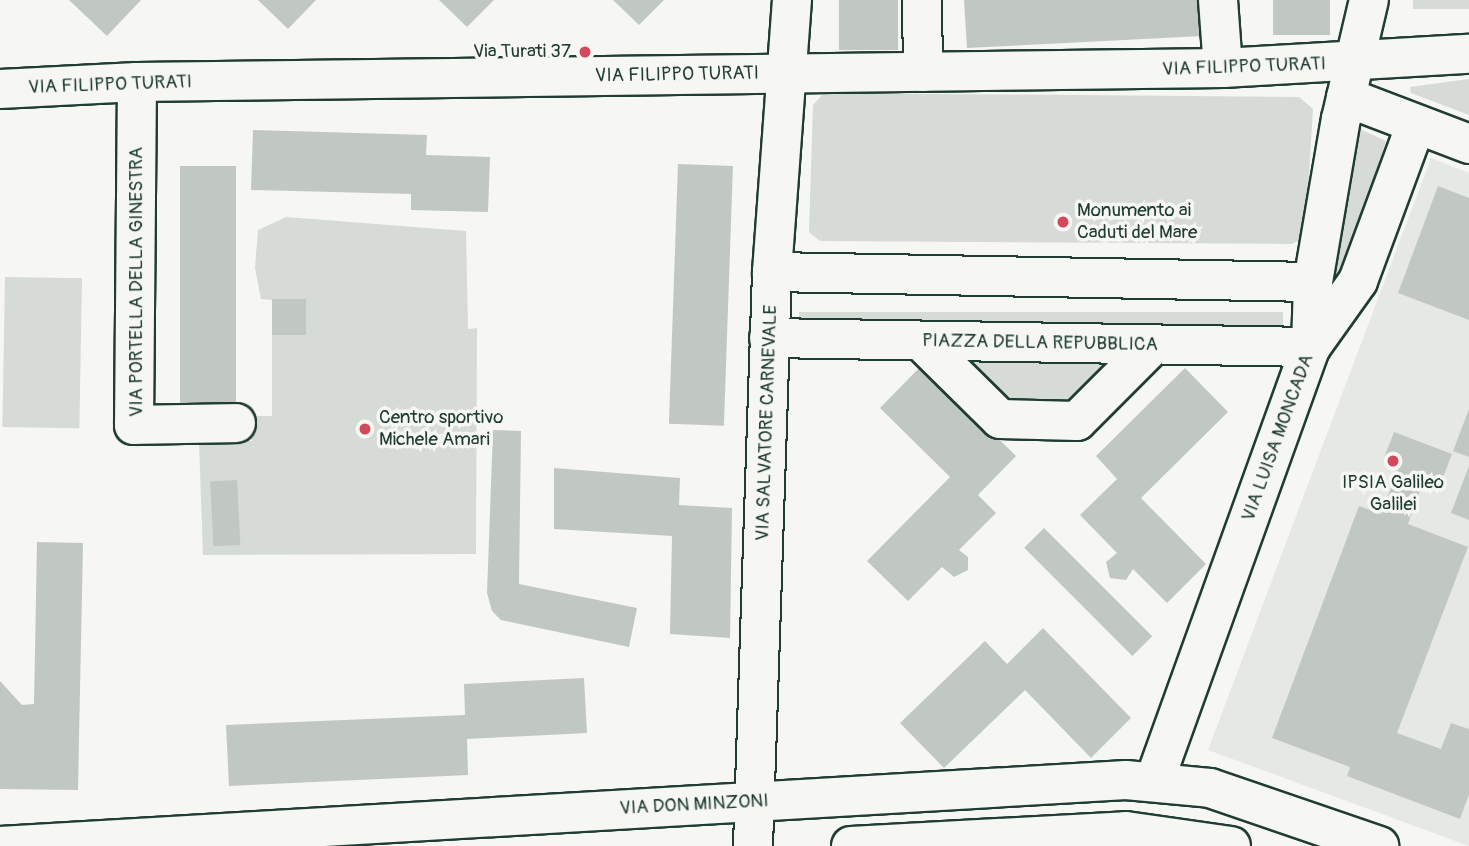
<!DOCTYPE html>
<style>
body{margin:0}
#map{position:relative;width:1469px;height:846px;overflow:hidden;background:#f6f6f2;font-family:Pangolin,sans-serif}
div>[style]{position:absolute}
.built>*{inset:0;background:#e6e8e4}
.green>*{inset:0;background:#d6dbd6;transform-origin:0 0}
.building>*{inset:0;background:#c1c8c3;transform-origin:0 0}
.roads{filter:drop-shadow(2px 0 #1f3d34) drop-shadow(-2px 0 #1f3d34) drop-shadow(0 2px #1f3d34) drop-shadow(0 -2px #1f3d34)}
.minor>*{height:38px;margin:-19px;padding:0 19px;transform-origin:19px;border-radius:19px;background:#f6f6f2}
.dots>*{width:19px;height:19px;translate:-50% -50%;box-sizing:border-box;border:4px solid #f6f6f2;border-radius:50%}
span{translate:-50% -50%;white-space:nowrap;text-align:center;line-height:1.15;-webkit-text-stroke:7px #f6f6f2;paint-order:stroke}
.poi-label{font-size:19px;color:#1f3d34}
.right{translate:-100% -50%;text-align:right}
.left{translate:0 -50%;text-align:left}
.street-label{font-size:19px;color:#1f3d34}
</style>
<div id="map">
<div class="built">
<i style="clip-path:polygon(1431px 158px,1469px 173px,1469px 846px,1208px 750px)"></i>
</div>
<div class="green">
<i style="left:1413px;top:0;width:56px;height:9px"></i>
<i style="clip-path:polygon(1469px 79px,1469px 115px,1411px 93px,1410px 87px)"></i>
<i style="clip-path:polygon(824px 93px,1299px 97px,1313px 109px,1305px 237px,1292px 244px,820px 241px,809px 232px,813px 105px)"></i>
<i style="clip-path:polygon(1353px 126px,1386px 141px,1332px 302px)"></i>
<i style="clip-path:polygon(286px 217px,466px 231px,468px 329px,477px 328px,476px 554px,203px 555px,199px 442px,252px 441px,253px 416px,272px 416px,272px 300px,261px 299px,255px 268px,258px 230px)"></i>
<i style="left:5px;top:277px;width:77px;height:150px;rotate:1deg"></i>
<i style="left:799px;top:312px;width:484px;height:17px"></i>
<i style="clip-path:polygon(968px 353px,1113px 363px,1066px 408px,1017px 405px,966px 358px)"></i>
</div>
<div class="building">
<i style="clip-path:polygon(69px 0,141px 0,107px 36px)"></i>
<i style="clip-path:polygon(258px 0,316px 0,288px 29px)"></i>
<i style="clip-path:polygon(439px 0,494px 0,467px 27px)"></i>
<i style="clip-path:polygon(613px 0,664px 0,639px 25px)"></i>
<i style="left:839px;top:0;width:59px;height:50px"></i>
<i style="clip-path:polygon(964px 0,1201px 0,1203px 36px,967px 48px)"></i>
<i style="left:1273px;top:0;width:57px;height:35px"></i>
<i style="clip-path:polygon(253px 130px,427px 135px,426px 155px,490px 157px,488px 212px,411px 210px,411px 194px,251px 190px)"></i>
<i style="left:678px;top:164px;width:55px;height:260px;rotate:2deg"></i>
<i style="left:180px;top:166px;width:56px;height:248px"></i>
<i style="clip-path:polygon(1438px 186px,1469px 198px,1469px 320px,1398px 293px)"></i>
<i style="left:272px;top:299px;width:34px;height:36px"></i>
<i style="clip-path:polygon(923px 364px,1016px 456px,978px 495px,996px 513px,959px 550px,968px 557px,968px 570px,954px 577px,942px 567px,908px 601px,867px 561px,950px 477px,880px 408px)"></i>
<i style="clip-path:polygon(1185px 368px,1228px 412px,1141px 498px,1206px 564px,1167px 603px,1133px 569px,1126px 580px,1110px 578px,1106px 562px,1117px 553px,1080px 515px,1117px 479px,1096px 456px)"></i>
<i style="clip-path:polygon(1469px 409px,1469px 457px,1453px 451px)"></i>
<i style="clip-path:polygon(493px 430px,521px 431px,519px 584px,637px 608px,629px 647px,501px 620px,492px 611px,487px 593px)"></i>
<i style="clip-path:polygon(1394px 432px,1452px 454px,1442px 480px,1426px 474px,1408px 524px,1468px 547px,1397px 733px,1441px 749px,1451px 723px,1469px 729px,1469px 794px,1460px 819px,1347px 776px,1350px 767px,1272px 738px,1359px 506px,1381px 514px,1400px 464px,1384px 458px)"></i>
<i style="clip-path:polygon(1469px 466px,1469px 520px,1451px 513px)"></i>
<i style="clip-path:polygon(554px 468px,680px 478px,679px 505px,732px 508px,730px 638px,670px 634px,672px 536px,554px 529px)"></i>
<i style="left:237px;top:480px;width:65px;height:27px;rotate:87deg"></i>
<i style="left:1044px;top:528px;width:153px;height:28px;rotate:45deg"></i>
<i style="clip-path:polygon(37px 542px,83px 543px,78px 790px,0 789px,0 681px,22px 705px,34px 704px)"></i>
<i style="clip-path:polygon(1043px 628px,1131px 718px,1091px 758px,1025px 690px,944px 768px,900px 723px,985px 641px,1007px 664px)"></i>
<i style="clip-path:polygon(584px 678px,587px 733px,467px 739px,468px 775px,229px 786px,226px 725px,465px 715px,464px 684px)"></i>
</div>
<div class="roads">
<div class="minor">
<i style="left:922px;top:0;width:72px;rotate:89.2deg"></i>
<i style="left:1218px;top:0;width:68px;rotate:85.8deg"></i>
<i style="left:137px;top:82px;width:343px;rotate:90.5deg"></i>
<i style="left:134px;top:425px;width:102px;rotate:-1.1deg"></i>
<i style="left:0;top:89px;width:137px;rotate:-2.9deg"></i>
<i style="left:137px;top:82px;width:1086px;rotate:-0.74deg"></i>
<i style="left:1223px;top:68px;width:246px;rotate:-3.3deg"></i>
<i style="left:1346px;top:97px;width:132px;rotate:20.9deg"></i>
<i style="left:772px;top:272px;width:541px;rotate:1.06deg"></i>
<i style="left:769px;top:338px;width:542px;rotate:0.95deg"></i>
<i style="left:921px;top:341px;width:111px;rotate:44.6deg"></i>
<i style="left:1000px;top:419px;width:77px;rotate:1.5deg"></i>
<i style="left:1077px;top:421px;width:109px;rotate:-45deg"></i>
<i style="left:1311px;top:347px;width:81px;rotate:-54.5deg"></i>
<i style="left:1358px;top:281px;width:167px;rotate:-69.7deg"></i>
<i style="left:1154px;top:782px;width:462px;rotate:-70.2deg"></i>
<i style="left:1311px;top:347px;width:65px;rotate:-88.2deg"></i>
<i style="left:1313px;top:282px;width:165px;rotate:-80.3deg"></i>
<i style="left:1341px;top:119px;width:122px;rotate:-76.8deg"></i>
<i style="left:0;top:846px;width:1128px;rotate:-3.35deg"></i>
<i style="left:1126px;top:780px;width:84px;rotate:5.4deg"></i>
<i style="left:1210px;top:788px;width:179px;rotate:18.9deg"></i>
<i style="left:753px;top:846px;width:574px;rotate:-88.1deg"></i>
<i style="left:772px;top:272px;width:273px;rotate:-85.8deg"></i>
<i style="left:851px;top:846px;width:275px;rotate:-3.1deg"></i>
<i style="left:1126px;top:831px;width:106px;rotate:8.1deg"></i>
</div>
</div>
<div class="dots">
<i style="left:585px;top:52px;background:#d1495b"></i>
<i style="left:1063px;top:222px;background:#d1495b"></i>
<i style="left:365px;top:429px;background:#d1495b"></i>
<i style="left:1393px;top:461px;background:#d1495b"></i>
</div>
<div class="poi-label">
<span class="right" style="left:571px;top:52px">Via Turati 37</span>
<span class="left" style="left:1077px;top:222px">Monumento ai<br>Caduti del Mare</span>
<span class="left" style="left:379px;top:429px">Centro sportivo<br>Michele Amari</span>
<span style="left:1393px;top:494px">IPSIA Galileo<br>Galilei</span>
</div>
<div class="street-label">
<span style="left:1244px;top:67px;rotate:-2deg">VIA FILIPPO TURATI</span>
<span style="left:677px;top:75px;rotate:-1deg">VIA FILIPPO TURATI</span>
<span style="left:110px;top:85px;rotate:-2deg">VIA FILIPPO TURATI</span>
<span style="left:137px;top:282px;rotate:-90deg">VIA PORTELLA DELLA GINESTRA</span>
<span style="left:1040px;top:343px;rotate:1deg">PIAZZA DELLA REPUBBLICA</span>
<span style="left:767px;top:423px;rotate:-88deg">VIA SALVATORE CARNEVALE</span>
<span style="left:1278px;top:438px;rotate:-70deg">VIA LUISA MONCADA</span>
<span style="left:694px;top:805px;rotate:-3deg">VIA DON MINZONI</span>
</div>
</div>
